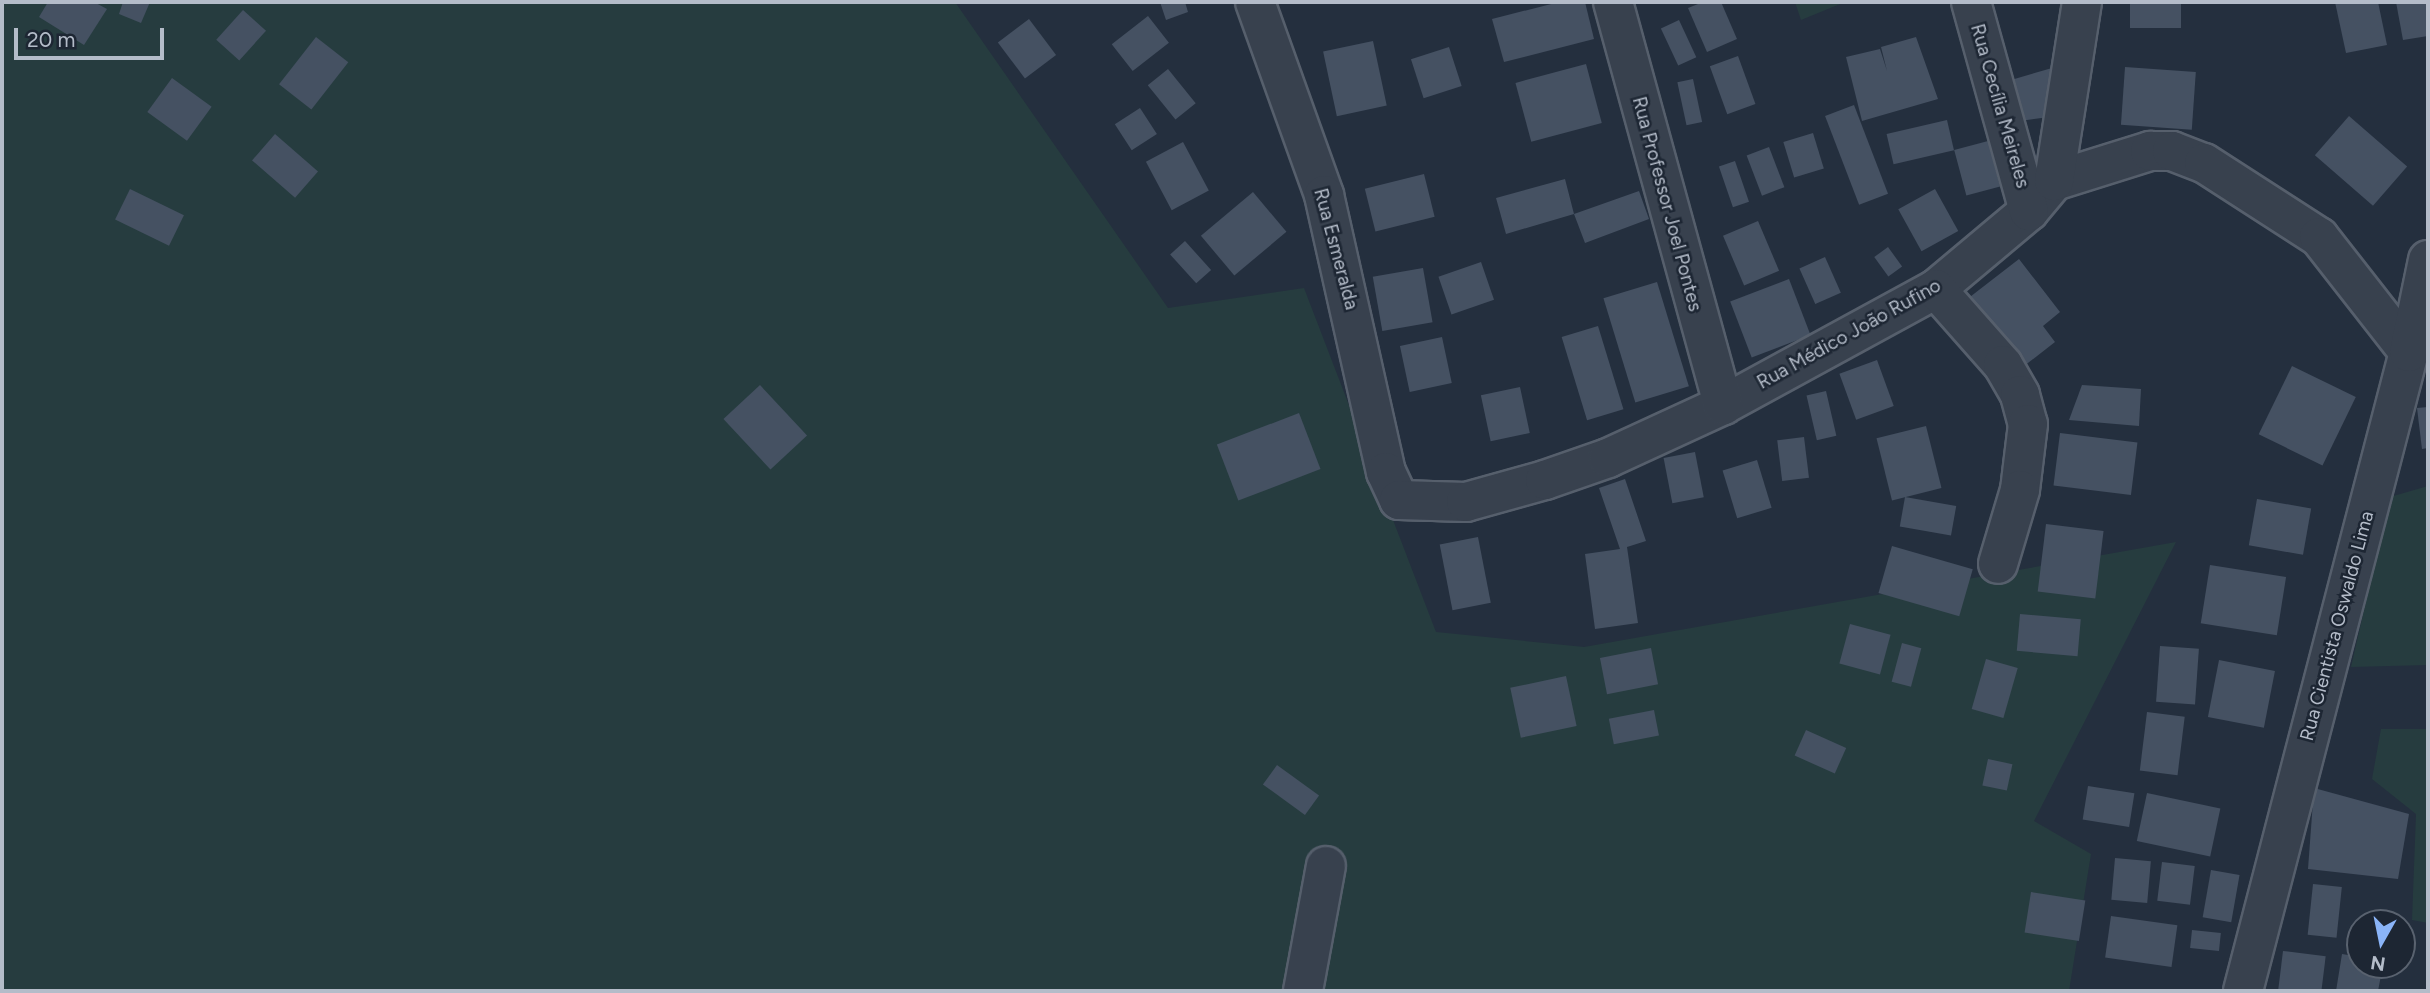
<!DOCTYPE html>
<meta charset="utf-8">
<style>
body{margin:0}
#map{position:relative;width:2430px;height:993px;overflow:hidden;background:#242f3e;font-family:Figtree,sans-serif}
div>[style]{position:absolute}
.green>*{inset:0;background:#263c3f}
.building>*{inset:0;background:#455162;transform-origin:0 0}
.roads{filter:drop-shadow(2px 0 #565f6c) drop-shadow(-2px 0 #565f6c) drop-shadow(0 2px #565f6c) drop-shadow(0 -2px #565f6c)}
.street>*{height:38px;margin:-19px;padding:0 19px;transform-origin:19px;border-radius:19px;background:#38414e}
span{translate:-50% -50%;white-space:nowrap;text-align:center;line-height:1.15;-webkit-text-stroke:5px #1d2633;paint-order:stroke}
.street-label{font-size:19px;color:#b4bcc9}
.frame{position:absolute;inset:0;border:4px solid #b4bcc9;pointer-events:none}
.north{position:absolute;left:2346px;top:909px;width:70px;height:70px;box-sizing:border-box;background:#1d2633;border:2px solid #59626f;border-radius:50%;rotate:189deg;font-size:19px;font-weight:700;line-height:28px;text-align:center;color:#b4bcc9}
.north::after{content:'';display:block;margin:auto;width:24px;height:32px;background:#8ab4f8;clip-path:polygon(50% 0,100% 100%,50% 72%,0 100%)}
.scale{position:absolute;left:14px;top:28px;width:150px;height:32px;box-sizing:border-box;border:4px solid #b4bcc9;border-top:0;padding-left:9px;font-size:21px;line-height:24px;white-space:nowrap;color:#b4bcc9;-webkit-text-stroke:5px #1d2633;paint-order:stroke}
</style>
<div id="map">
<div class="green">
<i style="clip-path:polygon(2px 2px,955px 2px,1168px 308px,1304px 288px,1436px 632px,1584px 647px,2176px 542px,2034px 821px,2091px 854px,2069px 991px,2px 991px)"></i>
<i style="clip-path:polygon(1795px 2px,1845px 2px,1801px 20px)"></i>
<i style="clip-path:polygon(2428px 486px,2428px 665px,2351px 667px,2390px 497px)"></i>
<i style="clip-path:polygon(2381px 729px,2428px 729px,2428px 923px,2412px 920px,2416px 814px,2372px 779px)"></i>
</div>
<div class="building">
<i style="clip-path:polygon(48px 2px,94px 2px,107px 9px,84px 45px,39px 17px)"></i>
<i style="clip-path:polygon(123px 2px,150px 2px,141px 23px,119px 14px)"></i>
<i style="clip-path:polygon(1160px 2px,1185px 2px,1188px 12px,1166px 20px)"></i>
<i style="clip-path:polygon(1559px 2px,1585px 2px,1594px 39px,1504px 62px,1492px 19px)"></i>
<i style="clip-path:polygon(1703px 2px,1721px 2px,1737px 39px,1707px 52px,1688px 8px)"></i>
<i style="left:2130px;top:2px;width:51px;height:26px"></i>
<i style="clip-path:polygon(2335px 2px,2378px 2px,2387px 45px,2346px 53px)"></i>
<i style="clip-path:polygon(2396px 2px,2428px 2px,2428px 36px,2403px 40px)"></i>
<i style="left:243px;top:10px;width:31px;height:40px;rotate:42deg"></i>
<i style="left:1148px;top:16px;width:34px;height:46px;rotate:52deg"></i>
<i style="left:1029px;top:19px;width:45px;height:39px;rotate:53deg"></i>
<i style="left:1679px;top:20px;width:41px;height:20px;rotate:65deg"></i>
<i style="left:316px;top:37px;width:41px;height:60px;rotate:38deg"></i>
<i style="clip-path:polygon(1916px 37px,1938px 99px,1862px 121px,1846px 57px,1880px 49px,1887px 71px,1881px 47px)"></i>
<i style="left:1373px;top:41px;width:66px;height:51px;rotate:78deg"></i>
<i style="left:1449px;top:47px;width:41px;height:40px;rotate:72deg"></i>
<i style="left:1738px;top:56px;width:51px;height:30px;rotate:70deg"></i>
<i style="left:1586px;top:64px;width:61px;height:73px;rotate:75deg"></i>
<i style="left:2125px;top:67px;width:71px;height:58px;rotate:4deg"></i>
<i style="clip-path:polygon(2052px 68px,2049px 117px,2020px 121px,2011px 80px)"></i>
<i style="left:1168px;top:69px;width:44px;height:26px;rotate:51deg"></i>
<i style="left:172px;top:78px;width:49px;height:42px;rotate:36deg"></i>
<i style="left:1693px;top:79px;width:44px;height:16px;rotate:78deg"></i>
<i style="left:1854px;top:105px;width:95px;height:31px;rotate:69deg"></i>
<i style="left:1140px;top:108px;width:31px;height:30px;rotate:57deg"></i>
<i style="left:2349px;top:116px;width:77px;height:52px;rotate:41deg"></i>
<i style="left:1947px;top:120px;width:31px;height:62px;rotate:77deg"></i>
<i style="left:1813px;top:133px;width:37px;height:31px;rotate:73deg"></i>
<i style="left:275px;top:134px;width:57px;height:35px;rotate:41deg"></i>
<i style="left:1988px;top:141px;width:47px;height:35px;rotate:75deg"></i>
<i style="left:1183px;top:142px;width:55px;height:42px;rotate:62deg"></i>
<i style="left:1769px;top:147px;width:43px;height:24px;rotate:69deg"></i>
<i style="left:1735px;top:161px;width:43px;height:17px;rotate:71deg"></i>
<i style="left:1424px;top:174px;width:44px;height:61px;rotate:76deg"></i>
<i style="clip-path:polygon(1565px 179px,1574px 214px,1639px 191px,1649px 219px,1585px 243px,1574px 214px,1506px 234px,1496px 198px)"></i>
<i style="left:130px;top:189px;width:60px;height:34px;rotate:26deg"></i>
<i style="left:1935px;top:189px;width:48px;height:42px;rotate:61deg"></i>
<i style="left:1253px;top:192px;width:52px;height:68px;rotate:50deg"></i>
<i style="left:1758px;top:221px;width:54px;height:38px;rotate:67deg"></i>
<i style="left:1185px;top:241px;width:39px;height:20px;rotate:48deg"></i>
<i style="left:1888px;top:247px;width:24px;height:17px;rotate:54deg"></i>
<i style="left:1825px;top:257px;width:39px;height:28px;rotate:66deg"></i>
<i style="clip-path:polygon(2019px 259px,2060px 312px,2043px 326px,2055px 342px,2019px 370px,1966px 300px)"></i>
<i style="left:1481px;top:262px;width:40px;height:45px;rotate:71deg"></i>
<i style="left:1423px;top:268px;width:55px;height:51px;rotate:80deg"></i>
<i style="left:1789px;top:279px;width:60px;height:63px;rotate:69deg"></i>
<i style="left:1657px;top:282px;width:109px;height:56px;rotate:73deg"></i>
<i style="left:1598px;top:326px;width:87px;height:38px;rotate:73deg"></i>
<i style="left:1442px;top:337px;width:47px;height:43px;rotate:78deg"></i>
<i style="left:1877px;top:360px;width:49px;height:40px;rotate:70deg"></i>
<i style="left:2292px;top:366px;width:71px;height:76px;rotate:26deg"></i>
<i style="left:760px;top:385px;width:69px;height:50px;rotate:47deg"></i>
<i style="clip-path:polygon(2082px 385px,2141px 389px,2139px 426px,2069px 420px)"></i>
<i style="left:1520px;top:387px;width:47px;height:40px;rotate:78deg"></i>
<i style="left:1826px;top:391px;width:46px;height:20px;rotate:77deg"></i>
<i style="clip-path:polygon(2428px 407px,2428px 448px,2422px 449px,2417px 408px)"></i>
<i style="left:1299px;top:413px;width:60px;height:88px;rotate:69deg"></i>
<i style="left:1926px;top:426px;width:64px;height:51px;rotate:76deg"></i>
<i style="left:2060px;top:433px;width:78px;height:53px;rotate:7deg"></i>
<i style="left:1804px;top:437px;width:41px;height:27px;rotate:83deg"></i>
<i style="left:1695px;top:452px;width:46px;height:32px;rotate:79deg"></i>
<i style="left:1757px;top:460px;width:50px;height:36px;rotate:73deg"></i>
<i style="clip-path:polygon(1625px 479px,1646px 541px,1627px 547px,1638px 623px,1595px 629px,1585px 554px,1620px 549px,1599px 488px)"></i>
<i style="left:1905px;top:497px;width:52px;height:30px;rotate:10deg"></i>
<i style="left:2257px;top:499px;width:55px;height:47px;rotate:10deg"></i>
<i style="left:2046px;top:524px;width:58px;height:68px;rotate:7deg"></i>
<i style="left:1478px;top:537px;width:67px;height:39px;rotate:79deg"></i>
<i style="left:1892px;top:546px;width:84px;height:49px;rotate:16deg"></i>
<i style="left:2210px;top:565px;width:77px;height:59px;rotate:9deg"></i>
<i style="left:2020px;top:614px;width:61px;height:37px;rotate:5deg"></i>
<i style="left:1850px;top:624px;width:42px;height:41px;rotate:15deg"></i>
<i style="left:1902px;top:643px;width:20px;height:40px;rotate:15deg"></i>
<i style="left:2160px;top:646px;width:39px;height:56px;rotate:4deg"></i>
<i style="left:1651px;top:648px;width:37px;height:52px;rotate:79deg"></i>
<i style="left:1986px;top:659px;width:33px;height:52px;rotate:16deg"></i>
<i style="left:2219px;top:660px;width:57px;height:58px;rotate:11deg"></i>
<i style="left:1566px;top:676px;width:51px;height:57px;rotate:78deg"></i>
<i style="left:1654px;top:710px;width:26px;height:46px;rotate:79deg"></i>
<i style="left:2147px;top:712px;width:38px;height:59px;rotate:7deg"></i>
<i style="left:1806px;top:730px;width:44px;height:28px;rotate:24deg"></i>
<i style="left:1988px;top:759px;width:25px;height:27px;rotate:12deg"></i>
<i style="left:1277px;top:765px;width:52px;height:24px;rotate:36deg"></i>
<i style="left:2088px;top:786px;width:47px;height:34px;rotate:9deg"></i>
<i style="clip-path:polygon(2314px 788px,2409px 814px,2398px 879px,2308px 869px)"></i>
<i style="left:2147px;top:793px;width:75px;height:49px;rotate:12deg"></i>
<i style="left:2115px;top:858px;width:36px;height:42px;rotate:5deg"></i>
<i style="left:2162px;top:862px;width:33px;height:39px;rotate:7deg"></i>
<i style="left:2211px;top:870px;width:29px;height:48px;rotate:10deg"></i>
<i style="left:2313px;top:884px;width:29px;height:51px;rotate:6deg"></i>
<i style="left:2031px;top:892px;width:55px;height:41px;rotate:9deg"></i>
<i style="left:2111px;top:916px;width:67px;height:42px;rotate:8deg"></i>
<i style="left:2192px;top:930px;width:29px;height:18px;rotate:6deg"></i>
<i style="left:2283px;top:951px;width:43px;height:40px;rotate:7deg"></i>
<i style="clip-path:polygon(2342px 954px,2360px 957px,2360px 965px,2383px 965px,2378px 991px,2336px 991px)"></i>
</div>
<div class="roads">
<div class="street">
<i style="left:1255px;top:2px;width:205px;rotate:70.3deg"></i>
<i style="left:1324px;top:195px;width:284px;rotate:77.4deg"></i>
<i style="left:1386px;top:472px;width:31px;rotate:65deg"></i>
<i style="left:1399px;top:500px;width:67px;rotate:1.7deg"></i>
<i style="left:1466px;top:502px;width:82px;rotate:-15.6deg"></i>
<i style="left:1545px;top:480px;width:67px;rotate:-19.2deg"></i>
<i style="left:1608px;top:458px;width:127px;rotate:-24.7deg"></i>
<i style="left:1723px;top:405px;width:243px;rotate:-28.6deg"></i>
<i style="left:1936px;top:289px;width:121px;rotate:-40deg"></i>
<i style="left:2029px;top:211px;width:39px;rotate:-50deg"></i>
<i style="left:2054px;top:181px;width:101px;rotate:-17.4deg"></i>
<i style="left:2150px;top:151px;width:22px"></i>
<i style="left:2172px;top:151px;width:34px;rotate:21deg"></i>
<i style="left:2204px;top:163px;width:137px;rotate:32.8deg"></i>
<i style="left:2319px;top:237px;width:146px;rotate:52deg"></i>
<i style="left:1613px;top:2px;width:418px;rotate:74.7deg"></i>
<i style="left:1971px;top:2px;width:217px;rotate:74.5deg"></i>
<i style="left:2054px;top:181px;width:181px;rotate:-81.1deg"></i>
<i style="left:1936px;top:289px;width:101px;rotate:48.6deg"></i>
<i style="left:2003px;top:365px;width:34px;rotate:60deg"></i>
<i style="left:2020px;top:395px;width:30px;rotate:75deg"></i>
<i style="left:2028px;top:424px;width:66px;rotate:96.9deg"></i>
<i style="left:2020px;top:490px;width:77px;rotate:106.6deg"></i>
<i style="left:1303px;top:991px;width:127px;rotate:-79.6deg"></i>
<i style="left:2243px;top:991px;width:660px;rotate:-75.44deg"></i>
<i style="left:2409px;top:352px;width:94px;rotate:-78.3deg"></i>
</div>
</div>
<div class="street-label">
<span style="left:2000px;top:106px;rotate:74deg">Rua Cecília Meireles</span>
<span style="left:1667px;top:204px;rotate:75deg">Rua Professor Joel Pontes</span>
<span style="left:1336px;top:249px;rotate:75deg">Rua Esmeralda</span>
<span style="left:1849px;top:334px;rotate:-29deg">Rua Médico João Rufino</span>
<span style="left:2337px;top:626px;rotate:-75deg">Rua Cientista Oswaldo Lima</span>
</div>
<div class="frame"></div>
<div class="north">N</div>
<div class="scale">20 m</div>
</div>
